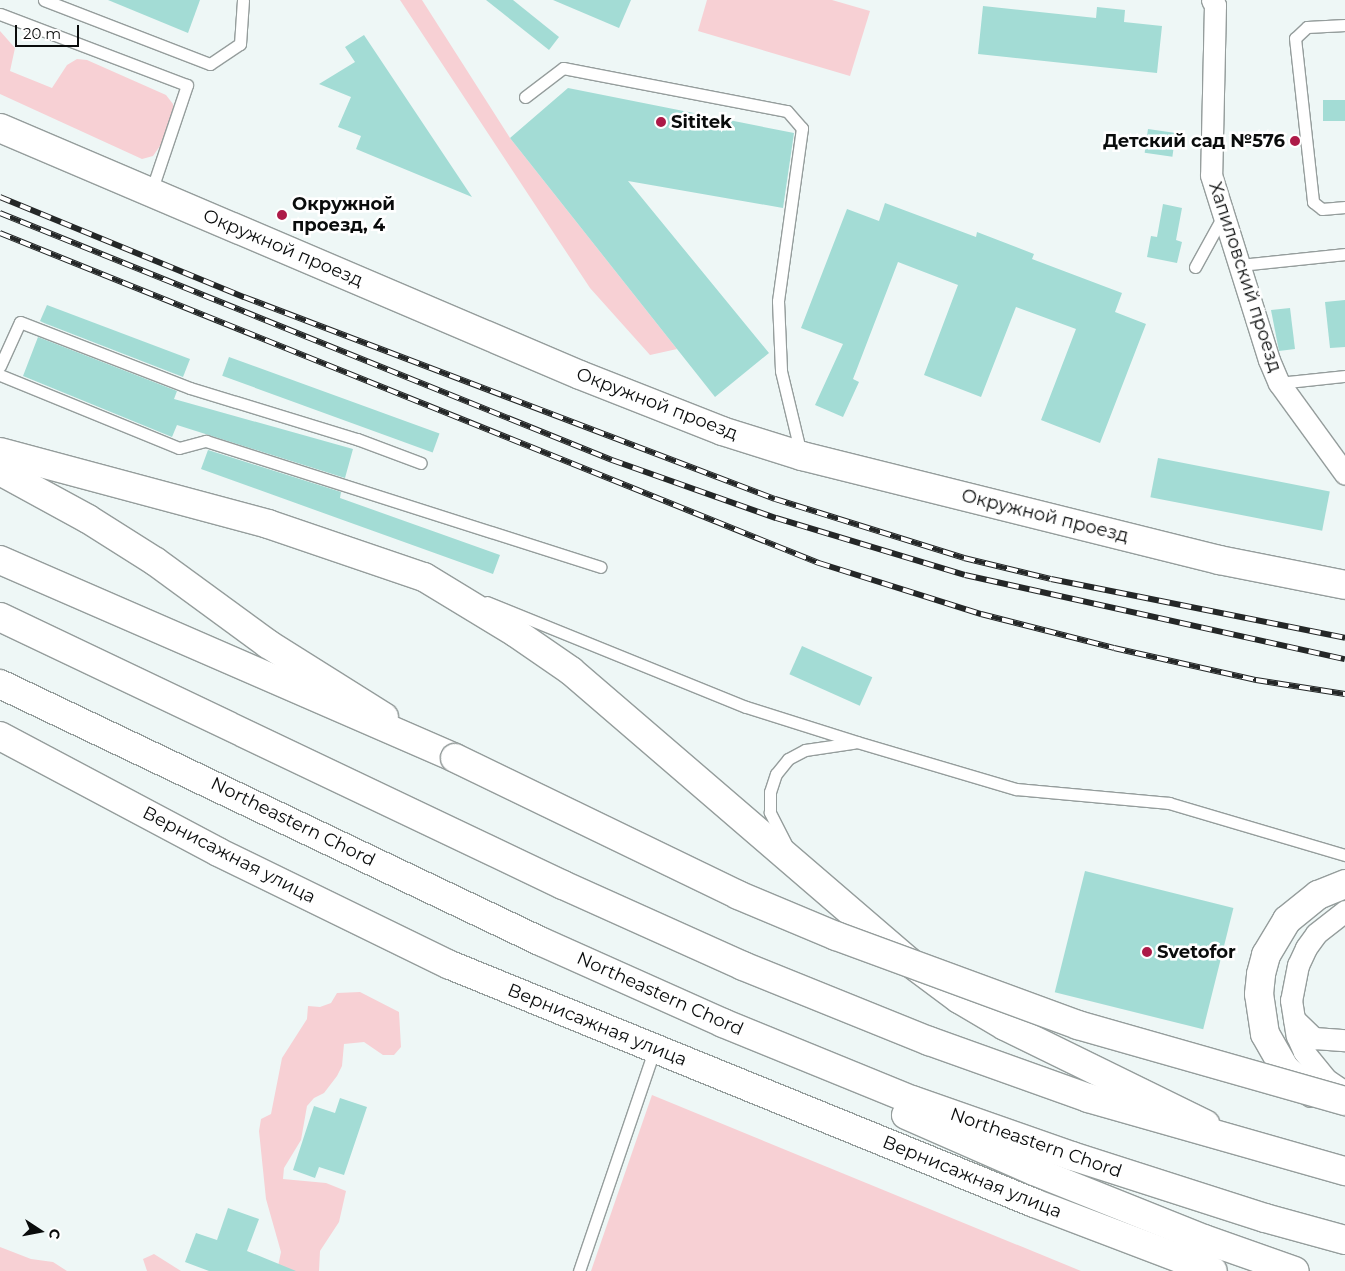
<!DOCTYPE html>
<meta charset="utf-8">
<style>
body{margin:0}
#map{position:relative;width:1345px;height:1271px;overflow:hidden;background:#eef7f6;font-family:Montserrat,sans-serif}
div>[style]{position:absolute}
.green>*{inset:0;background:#f7d0d4}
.building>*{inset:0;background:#a3dcd5;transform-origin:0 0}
.roads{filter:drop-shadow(1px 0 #959d9c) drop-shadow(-1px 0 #959d9c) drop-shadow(0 1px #959d9c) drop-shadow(0 -1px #959d9c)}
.service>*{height:11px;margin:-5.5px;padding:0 5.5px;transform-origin:5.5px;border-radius:5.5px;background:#fff}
.minor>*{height:21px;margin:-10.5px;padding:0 10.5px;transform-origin:10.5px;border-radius:10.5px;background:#fff}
.tertiary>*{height:28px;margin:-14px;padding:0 14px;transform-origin:14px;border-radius:14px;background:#fff}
.primary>*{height:28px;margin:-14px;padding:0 14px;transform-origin:14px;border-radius:14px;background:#fff}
.rail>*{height:5.5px;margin-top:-2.75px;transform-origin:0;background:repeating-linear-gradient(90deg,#fff 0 11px,#242727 0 22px);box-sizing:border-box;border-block:1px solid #242727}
.bridges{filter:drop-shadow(1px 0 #959d9c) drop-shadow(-1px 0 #959d9c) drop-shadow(0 1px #959d9c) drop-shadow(0 -1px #959d9c)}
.primary-bridge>*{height:28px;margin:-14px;padding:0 14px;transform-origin:14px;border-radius:14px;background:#fff}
.dots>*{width:14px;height:14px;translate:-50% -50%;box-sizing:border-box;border:2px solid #fff;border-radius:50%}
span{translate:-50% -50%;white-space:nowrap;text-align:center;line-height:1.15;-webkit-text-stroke:5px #fff;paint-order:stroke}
.poi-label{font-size:18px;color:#0a0c0c;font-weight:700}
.left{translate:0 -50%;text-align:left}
.right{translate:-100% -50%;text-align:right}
.street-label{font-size:18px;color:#0a0c0c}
.north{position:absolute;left:15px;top:1206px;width:50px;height:50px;-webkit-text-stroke:4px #fff;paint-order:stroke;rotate:101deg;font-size:14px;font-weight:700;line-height:20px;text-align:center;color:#0a0c0c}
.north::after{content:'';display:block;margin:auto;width:18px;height:22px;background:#0a0c0c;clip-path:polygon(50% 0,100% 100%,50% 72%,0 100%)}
.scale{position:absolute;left:15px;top:25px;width:64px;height:22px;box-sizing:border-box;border:2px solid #0a0c0c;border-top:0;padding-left:6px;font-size:15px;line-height:18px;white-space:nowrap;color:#0a0c0c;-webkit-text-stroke:4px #fff;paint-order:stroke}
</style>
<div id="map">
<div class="green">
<i style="clip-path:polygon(400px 0,422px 0,510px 138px,677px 349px,650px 355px,590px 288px)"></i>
<i style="clip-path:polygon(707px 0,832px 0,870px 11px,850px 76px,698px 31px)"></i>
<i style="clip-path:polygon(0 31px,15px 48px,10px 71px,52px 88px,67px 65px,77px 59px,87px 60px,166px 95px,173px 104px,173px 127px,153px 156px,142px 159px,0 94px)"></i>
<i style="clip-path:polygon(360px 992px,399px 1012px,401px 1047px,394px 1055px,383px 1055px,364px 1042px,344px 1044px,342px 1066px,337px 1076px,324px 1093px,314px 1098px,307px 1106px,301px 1140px,284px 1168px,283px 1179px,326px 1183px,346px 1191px,339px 1222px,320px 1251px,319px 1271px,277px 1271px,281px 1252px,266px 1199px,259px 1131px,261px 1119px,271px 1114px,282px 1058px,307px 1019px,308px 1006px,320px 1007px,331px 1003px,337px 993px)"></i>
<i style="clip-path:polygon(652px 1095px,1081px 1271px,591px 1271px)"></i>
<i style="clip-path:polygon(0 1247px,31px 1259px,53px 1262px,67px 1271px,0 1271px)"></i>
<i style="clip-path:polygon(154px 1254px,181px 1271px,147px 1271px,143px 1259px)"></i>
</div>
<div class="building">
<i style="clip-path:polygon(108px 0,200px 0,188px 33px)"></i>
<i style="clip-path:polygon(486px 0,513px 0,559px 37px,549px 50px)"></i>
<i style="clip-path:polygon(553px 0,631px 0,619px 28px)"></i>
<i style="clip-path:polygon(983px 6px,1096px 18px,1097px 7px,1125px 10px,1124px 22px,1162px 26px,1157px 73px,978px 54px)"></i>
<i style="clip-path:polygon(364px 35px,472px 197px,356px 149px,361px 136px,338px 127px,351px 97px,319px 84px,355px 62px,345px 47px)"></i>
<i style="clip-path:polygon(568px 88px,794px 133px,783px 208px,628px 181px,769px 353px,715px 397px,510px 138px)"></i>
<i style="left:1345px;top:100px;width:21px;height:22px;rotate:90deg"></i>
<i style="left:1148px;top:129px;width:28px;height:24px;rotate:8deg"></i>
<i style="clip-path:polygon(885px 203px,976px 237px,977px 232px,1034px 254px,1032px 259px,1122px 293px,1115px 312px,1146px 324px,1100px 443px,1041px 420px,1076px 329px,1016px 307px,981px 397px,924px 375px,958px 285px,898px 262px,853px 379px,859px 382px,843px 417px,815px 405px,843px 344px,801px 328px,847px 209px,879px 221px)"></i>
<i style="clip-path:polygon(1163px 204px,1182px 208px,1176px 240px,1182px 242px,1177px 263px,1147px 257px,1151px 236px,1157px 237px)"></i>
<i style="clip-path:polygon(1345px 300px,1345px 347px,1330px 348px,1325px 302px)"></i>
<i style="clip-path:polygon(47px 305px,190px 359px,183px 377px,44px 323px,40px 321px)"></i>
<i style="clip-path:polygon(1290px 308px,1295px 349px,1279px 351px,1271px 310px)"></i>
<i style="clip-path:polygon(38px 337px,177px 391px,174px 399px,353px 449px,345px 478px,177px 425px,172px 437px,23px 376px)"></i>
<i style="left:229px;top:357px;width:224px;height:20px;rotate:20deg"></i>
<i style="clip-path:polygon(208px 450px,341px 492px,340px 498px,500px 555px,493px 574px,201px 469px)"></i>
<i style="left:1158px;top:458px;width:175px;height:40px;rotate:11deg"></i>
<i style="left:802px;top:646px;width:77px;height:31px;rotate:24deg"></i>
<i style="left:1085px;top:871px;width:153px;height:125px;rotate:14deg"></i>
<i style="clip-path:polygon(340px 1098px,367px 1107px,344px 1175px,319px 1167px,315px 1178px,293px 1170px,314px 1106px,335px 1113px)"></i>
<i style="clip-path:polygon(228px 1208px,259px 1219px,247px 1251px,296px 1271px,209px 1271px,185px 1262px,196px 1233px,217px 1240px)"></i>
</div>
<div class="roads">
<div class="service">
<i style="left:44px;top:0;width:178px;rotate:21.1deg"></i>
<i style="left:210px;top:64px;width:36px;rotate:-34deg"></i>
<i style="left:240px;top:44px;width:44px;rotate:-86.1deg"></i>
<i style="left:0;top:14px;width:200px;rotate:20.8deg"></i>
<i style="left:187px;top:85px;width:113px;rotate:108.6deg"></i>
<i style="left:1345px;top:25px;width:38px;rotate:177deg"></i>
<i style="left:1307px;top:27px;width:16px;rotate:137deg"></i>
<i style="left:1295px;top:38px;width:165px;rotate:83.7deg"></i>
<i style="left:1313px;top:202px;width:11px;rotate:38deg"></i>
<i style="left:1322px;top:209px;width:23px;rotate:-5deg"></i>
<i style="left:525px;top:97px;width:48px;rotate:-37.3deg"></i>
<i style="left:563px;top:68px;width:228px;rotate:10.9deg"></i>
<i style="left:787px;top:111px;width:23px;rotate:49deg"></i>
<i style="left:802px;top:128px;width:175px;rotate:97.9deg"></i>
<i style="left:778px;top:301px;width:70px;rotate:87.5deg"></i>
<i style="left:781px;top:371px;width:85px;rotate:76.5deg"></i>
<i style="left:1240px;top:265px;width:106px;rotate:-6deg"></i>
<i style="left:1195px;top:267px;width:58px;rotate:-61.2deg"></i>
<i style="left:0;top:366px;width:48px;rotate:-65.6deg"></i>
<i style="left:20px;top:322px;width:182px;rotate:21.2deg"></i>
<i style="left:190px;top:388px;width:175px;rotate:17deg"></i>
<i style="left:357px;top:439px;width:68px;rotate:20.6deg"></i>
<i style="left:0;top:375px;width:193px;rotate:22.2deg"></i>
<i style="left:179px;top:448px;width:28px;rotate:-15deg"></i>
<i style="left:206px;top:441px;width:414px;rotate:17.7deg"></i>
<i style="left:1279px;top:383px;width:66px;rotate:-6.1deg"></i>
<i style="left:487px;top:602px;width:279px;rotate:22.1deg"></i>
<i style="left:746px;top:707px;width:116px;rotate:17.5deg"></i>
<i style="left:857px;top:742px;width:166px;rotate:16.5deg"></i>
<i style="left:1016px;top:789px;width:154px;rotate:5.2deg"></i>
<i style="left:1169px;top:803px;width:184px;rotate:16.5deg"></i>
<i style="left:786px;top:844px;width:36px;rotate:-117deg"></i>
<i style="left:770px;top:812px;width:20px;rotate:-90deg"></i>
<i style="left:770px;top:792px;width:19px;rotate:-72deg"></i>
<i style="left:776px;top:774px;width:19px;rotate:-51deg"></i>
<i style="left:788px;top:759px;width:19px;rotate:-28deg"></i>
<i style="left:805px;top:750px;width:49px;rotate:-8.3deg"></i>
<i style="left:579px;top:1271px;width:236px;rotate:-71.2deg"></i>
</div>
<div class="minor">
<i style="left:1212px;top:0;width:6px;rotate:59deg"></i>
<i style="left:1215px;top:5px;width:170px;rotate:91.3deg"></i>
<i style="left:1211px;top:175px;width:194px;rotate:72.6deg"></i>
<i style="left:1269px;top:360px;width:25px;rotate:67deg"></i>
<i style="left:1279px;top:383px;width:112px;rotate:54deg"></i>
<i style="left:1345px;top:911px;width:37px;rotate:142deg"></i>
<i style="left:1316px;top:934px;width:17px;rotate:126deg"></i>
<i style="left:1306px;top:948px;width:19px;rotate:115deg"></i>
<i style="left:1298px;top:965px;width:36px;rotate:101deg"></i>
<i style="left:1291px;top:1000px;width:36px;rotate:81deg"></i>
<i style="left:1297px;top:1036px;width:17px;rotate:66deg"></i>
<i style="left:1304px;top:1052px;width:36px;rotate:51deg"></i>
<i style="left:1327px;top:1080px;width:22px;rotate:34deg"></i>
<i style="left:1294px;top:1019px;width:28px;rotate:44deg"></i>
<i style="left:1314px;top:1038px;width:31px;rotate:4deg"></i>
</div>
<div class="tertiary">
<i style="left:0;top:128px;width:630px;rotate:23.07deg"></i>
<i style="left:580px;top:375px;width:153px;rotate:21.5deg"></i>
<i style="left:722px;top:431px;width:84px;rotate:17.4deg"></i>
<i style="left:802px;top:456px;width:430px;rotate:14deg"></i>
<i style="left:1219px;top:560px;width:128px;rotate:11.2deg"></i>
<i style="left:0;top:452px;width:278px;rotate:15deg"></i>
<i style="left:268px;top:524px;width:165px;rotate:18.8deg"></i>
<i style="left:424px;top:577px;width:108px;rotate:31.3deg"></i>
<i style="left:516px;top:633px;width:67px;rotate:34.6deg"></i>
<i style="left:571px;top:671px;width:445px;rotate:40.7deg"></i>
<i style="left:908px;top:961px;width:64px;rotate:36.7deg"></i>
<i style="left:959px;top:999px;width:53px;rotate:30.4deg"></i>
<i style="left:1005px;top:1026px;width:223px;rotate:26.1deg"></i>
<i style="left:0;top:471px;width:100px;rotate:28.6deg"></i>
<i style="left:88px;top:519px;width:80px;rotate:32.3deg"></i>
<i style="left:156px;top:562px;width:139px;rotate:36.2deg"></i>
<i style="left:268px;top:644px;width:137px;rotate:32.2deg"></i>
<i style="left:0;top:736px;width:247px;rotate:28deg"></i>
<i style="left:218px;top:852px;width:258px;rotate:26deg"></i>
<i style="left:450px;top:965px;width:631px;rotate:22.17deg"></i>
<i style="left:1034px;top:1203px;width:191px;rotate:20.8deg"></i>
</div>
<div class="primary">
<i style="left:0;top:560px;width:496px;rotate:23.5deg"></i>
<i style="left:0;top:617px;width:624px;rotate:25.46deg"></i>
<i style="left:563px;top:885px;width:197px;rotate:24.2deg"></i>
<i style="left:743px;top:966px;width:201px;rotate:22deg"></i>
<i style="left:929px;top:1041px;width:169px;rotate:19.7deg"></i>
<i style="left:1088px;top:1098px;width:267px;rotate:15.9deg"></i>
<i style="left:0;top:684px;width:600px;rotate:25.46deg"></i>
<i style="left:542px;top:942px;width:198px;rotate:24.1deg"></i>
<i style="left:723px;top:1023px;width:204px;rotate:22.2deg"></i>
<i style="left:912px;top:1100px;width:170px;rotate:19.3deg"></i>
<i style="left:1072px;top:1156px;width:203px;rotate:17.8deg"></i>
<i style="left:1265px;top:1218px;width:83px;rotate:15.4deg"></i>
<i style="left:1312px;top:1093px;width:36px;rotate:-138deg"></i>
<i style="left:1285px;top:1069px;width:40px;rotate:-119.7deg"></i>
<i style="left:1265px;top:1034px;width:40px;rotate:-98.5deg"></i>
<i style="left:1259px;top:994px;width:20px;rotate:-84deg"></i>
<i style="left:1261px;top:974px;width:20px;rotate:-75deg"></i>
<i style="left:1266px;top:955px;width:41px;rotate:-59deg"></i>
<i style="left:1287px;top:920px;width:40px;rotate:-39deg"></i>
<i style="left:1318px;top:895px;width:29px;rotate:-22deg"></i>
<i style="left:906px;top:1115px;width:140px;rotate:23.6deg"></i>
<i style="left:1034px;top:1171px;width:183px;rotate:21.8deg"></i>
<i style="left:1204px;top:1239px;width:96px;rotate:19.4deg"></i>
</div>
</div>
<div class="rail">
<i style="left:0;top:197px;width:264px;rotate:22.3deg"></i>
<i style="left:244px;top:297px;width:568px;rotate:20.83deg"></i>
<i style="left:775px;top:499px;width:198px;rotate:17.3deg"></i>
<i style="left:964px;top:558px;width:89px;rotate:13.6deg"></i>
<i style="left:1051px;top:579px;width:300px;rotate:11.3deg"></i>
<i style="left:0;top:213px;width:660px;rotate:21.98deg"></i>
<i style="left:612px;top:460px;width:174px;rotate:19.5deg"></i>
<i style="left:776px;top:518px;width:197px;rotate:16.8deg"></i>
<i style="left:965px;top:575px;width:389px;rotate:12.5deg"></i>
<i style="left:0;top:233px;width:883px;rotate:21.95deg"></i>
<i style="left:819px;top:563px;width:170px;rotate:17.5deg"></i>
<i style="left:981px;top:614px;width:137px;rotate:14.3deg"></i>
<i style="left:1114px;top:648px;width:146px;rotate:12.7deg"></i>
<i style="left:1256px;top:680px;width:90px;rotate:8.9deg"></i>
</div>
<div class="bridges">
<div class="primary-bridge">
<i style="left:455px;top:758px;width:314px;rotate:25.8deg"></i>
<i style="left:738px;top:895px;width:106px;rotate:22.7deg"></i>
<i style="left:836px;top:936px;width:258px;rotate:20.2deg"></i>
<i style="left:1078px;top:1025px;width:278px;rotate:15.9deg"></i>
</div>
</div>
<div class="dots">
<i style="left:661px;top:122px;background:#ad1a48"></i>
<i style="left:1295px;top:141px;background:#ad1a48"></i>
<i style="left:282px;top:215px;background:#ad1a48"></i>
<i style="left:1147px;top:952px;background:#ad1a48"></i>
</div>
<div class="poi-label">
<span class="left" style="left:671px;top:122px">Sititek</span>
<span class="right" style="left:1285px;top:141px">Детский сад №576</span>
<span class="left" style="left:292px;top:215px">Окружной<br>проезд, 4</span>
<span class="left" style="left:1157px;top:952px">Svetofor</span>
</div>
<div class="street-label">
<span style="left:283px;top:248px;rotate:23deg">Окружной проезд</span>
<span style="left:1245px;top:277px;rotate:72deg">Хапиловский проезд</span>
<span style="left:657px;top:404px;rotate:21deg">Окружной проезд</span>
<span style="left:1045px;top:516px;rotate:14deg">Окружной проезд</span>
<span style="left:293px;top:822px;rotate:26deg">Northeastern Chord</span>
<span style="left:229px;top:855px;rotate:27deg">Вернисажная улица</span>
<span style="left:660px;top:994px;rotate:24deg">Northeastern Chord</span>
<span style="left:597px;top:1025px;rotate:22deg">Вернисажная улица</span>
<span style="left:1036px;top:1143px;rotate:19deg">Northeastern Chord</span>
<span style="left:972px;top:1177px;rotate:22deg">Вернисажная улица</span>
</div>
<div class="north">С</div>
<div class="scale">20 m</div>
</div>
